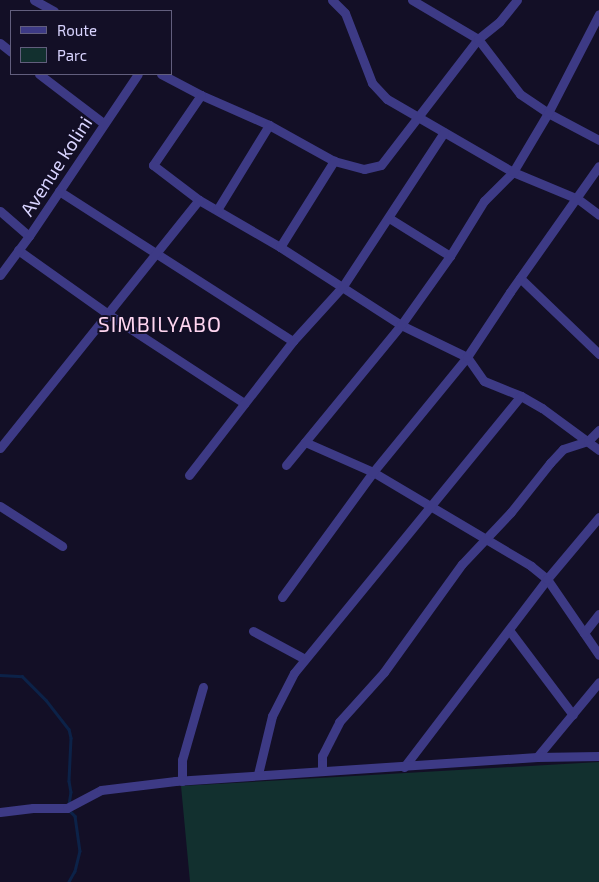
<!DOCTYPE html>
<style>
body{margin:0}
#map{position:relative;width:599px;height:882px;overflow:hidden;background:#130f26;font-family:"Exo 2",sans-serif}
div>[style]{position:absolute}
.green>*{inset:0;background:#12302f}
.stream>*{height:2.5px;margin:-1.25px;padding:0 1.25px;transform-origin:1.25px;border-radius:1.25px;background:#0c2248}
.minor>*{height:9px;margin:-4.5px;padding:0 4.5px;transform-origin:4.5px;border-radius:4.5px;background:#3d3a85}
span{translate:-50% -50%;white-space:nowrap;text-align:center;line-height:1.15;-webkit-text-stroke:4px #130f26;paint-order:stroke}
.street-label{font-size:19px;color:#d9d4ff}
.quarter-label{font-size:21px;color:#ffd6f0;letter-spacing:1px}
.legend{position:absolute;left:10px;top:10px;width:162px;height:65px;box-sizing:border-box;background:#130f26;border:1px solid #625e7d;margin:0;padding:6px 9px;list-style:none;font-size:15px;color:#d9d4ff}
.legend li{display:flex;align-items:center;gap:10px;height:25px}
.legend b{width:25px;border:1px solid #625e7d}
</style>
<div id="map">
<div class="green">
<i style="clip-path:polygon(599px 762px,599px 882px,190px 882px,181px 786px)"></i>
</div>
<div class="stream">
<i style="left:0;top:675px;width:22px;rotate:3deg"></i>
<i style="left:22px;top:676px;width:34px;rotate:45deg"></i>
<i style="left:46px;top:700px;width:37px;rotate:52deg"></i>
<i style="left:69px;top:729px;width:9px;rotate:77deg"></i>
<i style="left:71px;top:738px;width:43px;rotate:92.7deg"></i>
<i style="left:69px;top:781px;width:11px;rotate:80deg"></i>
<i style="left:71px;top:792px;width:12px;rotate:99deg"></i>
<i style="left:68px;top:809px;width:10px;rotate:45deg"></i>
<i style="left:75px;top:816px;width:35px;rotate:82deg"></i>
<i style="left:80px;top:851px;width:21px;rotate:104deg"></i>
<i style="left:75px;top:871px;width:13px;rotate:119deg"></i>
</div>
<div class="minor">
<i style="left:34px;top:0;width:23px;rotate:29deg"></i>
<i style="left:332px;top:0;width:18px;rotate:45deg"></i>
<i style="left:345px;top:13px;width:75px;rotate:68.9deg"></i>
<i style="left:372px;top:83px;width:22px;rotate:47deg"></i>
<i style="left:387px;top:99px;width:146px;rotate:30.1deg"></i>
<i style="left:513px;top:172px;width:70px;rotate:22.6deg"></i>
<i style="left:578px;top:199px;width:26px;rotate:37deg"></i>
<i style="left:412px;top:0;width:77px;rotate:30.6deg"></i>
<i style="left:478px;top:39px;width:69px;rotate:52.6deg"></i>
<i style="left:520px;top:94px;width:34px;rotate:34deg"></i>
<i style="left:548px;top:113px;width:58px;rotate:27.9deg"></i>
<i style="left:0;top:43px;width:14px;rotate:39deg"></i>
<i style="left:39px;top:74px;width:81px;rotate:37.4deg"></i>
<i style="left:161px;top:74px;width:45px;rotate:27.7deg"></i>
<i style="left:201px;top:95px;width:74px;rotate:23.8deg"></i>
<i style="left:269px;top:125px;width:74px;rotate:29deg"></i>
<i style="left:334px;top:161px;width:31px;rotate:15deg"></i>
<i style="left:364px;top:169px;width:17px;rotate:-13deg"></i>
<i style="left:381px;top:165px;width:159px;rotate:-52.4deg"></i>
<i style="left:478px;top:39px;width:28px;rotate:-39deg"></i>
<i style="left:500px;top:21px;width:27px;rotate:-51deg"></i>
<i style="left:201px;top:95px;width:85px;rotate:124.4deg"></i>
<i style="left:153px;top:165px;width:58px;rotate:37.3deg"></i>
<i style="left:199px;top:200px;width:94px;rotate:30.1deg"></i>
<i style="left:280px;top:247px;width:144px;rotate:32.8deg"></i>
<i style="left:401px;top:325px;width:73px;rotate:25.9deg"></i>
<i style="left:467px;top:357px;width:29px;rotate:55deg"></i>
<i style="left:484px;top:381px;width:40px;rotate:22deg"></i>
<i style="left:521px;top:396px;width:24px;rotate:30deg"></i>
<i style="left:542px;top:408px;width:71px;rotate:36.4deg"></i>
<i style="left:59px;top:191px;width:278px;rotate:32.7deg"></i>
<i style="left:217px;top:210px;width:100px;rotate:-58.5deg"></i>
<i style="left:0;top:211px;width:38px;rotate:41deg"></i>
<i style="left:389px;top:218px;width:72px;rotate:31.9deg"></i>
<i style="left:280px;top:247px;width:102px;rotate:-57.9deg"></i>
<i style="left:18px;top:250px;width:110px;rotate:35.4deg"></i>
<i style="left:108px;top:314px;width:163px;rotate:33.2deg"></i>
<i style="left:0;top:275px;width:49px;rotate:-53.4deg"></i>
<i style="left:29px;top:236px;width:195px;rotate:-56.1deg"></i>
<i style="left:520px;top:278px;width:110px;rotate:43.9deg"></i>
<i style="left:305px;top:442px;width:74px;rotate:23.8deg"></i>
<i style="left:373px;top:472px;width:184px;rotate:30.7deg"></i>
<i style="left:531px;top:566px;width:21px;rotate:39deg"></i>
<i style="left:547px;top:579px;width:92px;rotate:55.6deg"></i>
<i style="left:0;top:448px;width:318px;rotate:-51.3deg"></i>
<i style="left:286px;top:465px;width:181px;rotate:-50.6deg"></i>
<i style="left:401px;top:325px;width:85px;rotate:-54.6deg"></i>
<i style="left:450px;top:256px;width:65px;rotate:-58.3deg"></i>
<i style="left:484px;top:201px;width:41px;rotate:-45deg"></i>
<i style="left:513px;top:172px;width:69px;rotate:-59.3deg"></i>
<i style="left:548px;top:113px;width:111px;rotate:-62.7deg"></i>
<i style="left:189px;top:475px;width:170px;rotate:-52.2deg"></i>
<i style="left:293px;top:341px;width:74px;rotate:-47.7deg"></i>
<i style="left:343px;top:286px;width:184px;rotate:-56.7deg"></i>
<i style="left:0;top:506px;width:74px;rotate:32.8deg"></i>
<i style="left:282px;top:597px;width:155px;rotate:-53.9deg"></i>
<i style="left:373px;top:472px;width:149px;rotate:-50.7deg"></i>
<i style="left:467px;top:357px;width:78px;rotate:-56.5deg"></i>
<i style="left:510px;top:292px;width:154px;rotate:-54.8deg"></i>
<i style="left:509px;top:630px;width:106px;rotate:53deg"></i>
<i style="left:253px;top:631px;width:59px;rotate:28.3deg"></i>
<i style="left:584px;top:633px;width:24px;rotate:-52deg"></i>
<i style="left:537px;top:757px;width:97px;rotate:-50.4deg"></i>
<i style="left:404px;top:767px;width:236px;rotate:-52.7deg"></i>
<i style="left:547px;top:579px;width:81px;rotate:-50deg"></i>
<i style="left:322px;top:771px;width:15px;rotate:-90deg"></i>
<i style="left:322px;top:756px;width:38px;rotate:-63deg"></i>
<i style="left:339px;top:722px;width:67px;rotate:-48deg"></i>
<i style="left:384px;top:672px;width:133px;rotate:-54.2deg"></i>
<i style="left:462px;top:564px;width:71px;rotate:-46.7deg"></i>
<i style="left:511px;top:512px;width:63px;rotate:-51.5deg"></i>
<i style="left:550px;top:463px;width:19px;rotate:-47deg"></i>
<i style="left:563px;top:449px;width:26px;rotate:-18deg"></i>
<i style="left:588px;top:441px;width:16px;rotate:-45deg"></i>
<i style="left:258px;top:774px;width:60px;rotate:-76.4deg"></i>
<i style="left:272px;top:716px;width:48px;rotate:-62.9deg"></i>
<i style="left:294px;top:673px;width:358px;rotate:-50.7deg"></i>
<i style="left:182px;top:781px;width:21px;rotate:-90deg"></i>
<i style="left:182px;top:760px;width:76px;rotate:-74deg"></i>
<i style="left:0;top:812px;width:33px;rotate:-7deg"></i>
<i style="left:33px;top:808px;width:34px"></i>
<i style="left:67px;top:808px;width:38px;rotate:-28deg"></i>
<i style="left:101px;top:790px;width:75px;rotate:-6.9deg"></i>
<i style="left:175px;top:781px;width:363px;rotate:-3.8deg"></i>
<i style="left:537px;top:757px;width:62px;rotate:-0.9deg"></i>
</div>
<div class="street-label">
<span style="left:56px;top:166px;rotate:-57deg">Avenue kolini</span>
</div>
<div class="quarter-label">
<span style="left:160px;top:324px">SIMBILYABO</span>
</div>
<ul class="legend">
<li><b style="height:6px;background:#3d3a85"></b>Route</li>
<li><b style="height:14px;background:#12302f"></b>Parc</li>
</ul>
</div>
